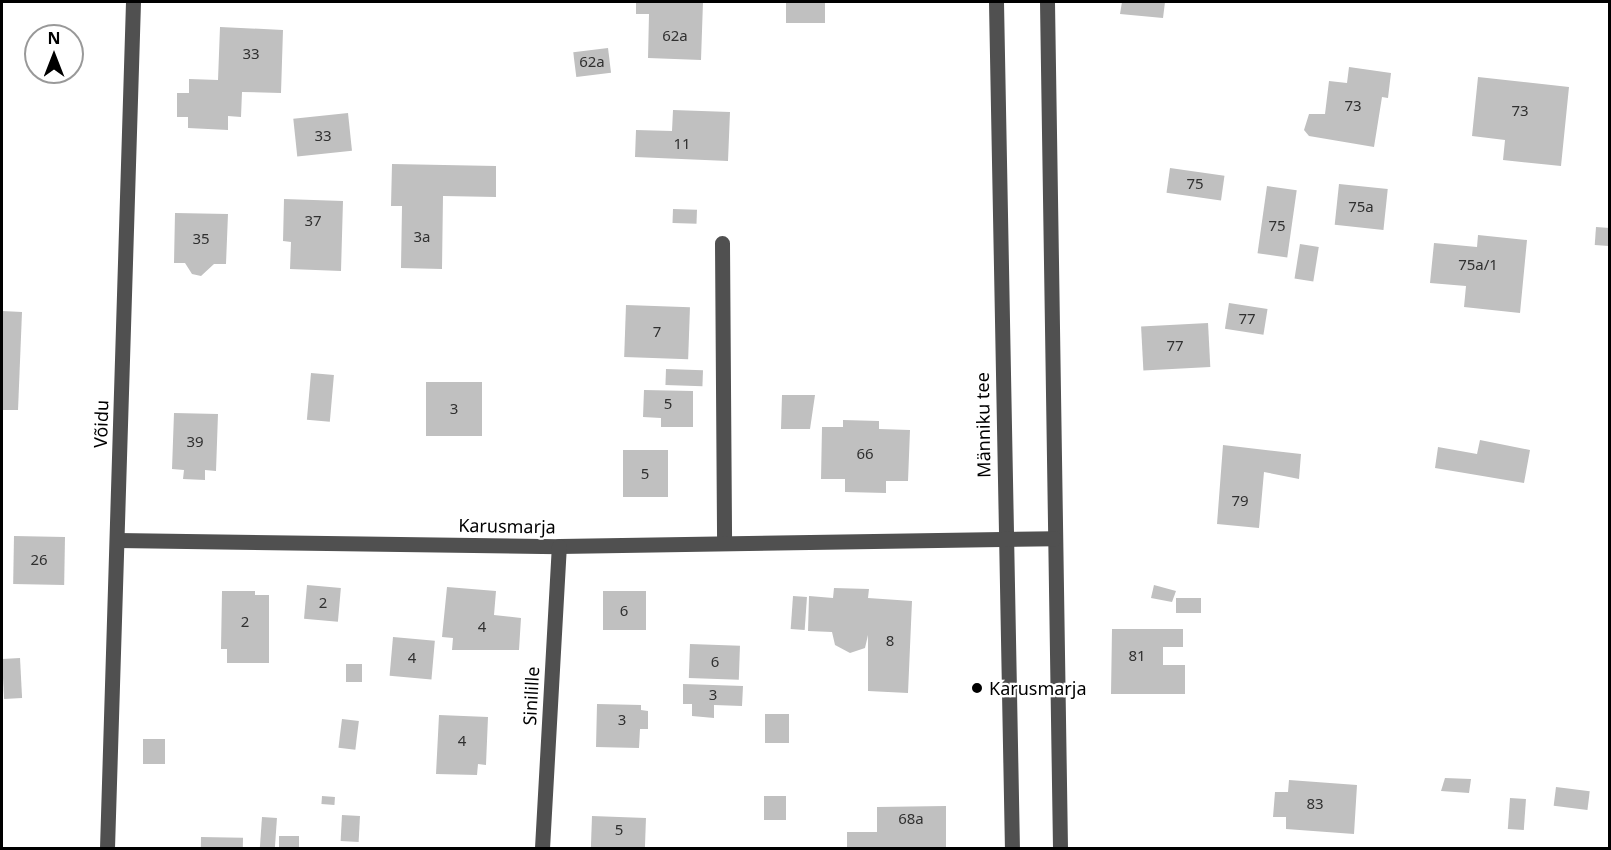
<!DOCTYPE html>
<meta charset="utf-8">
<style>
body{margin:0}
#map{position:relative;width:1611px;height:850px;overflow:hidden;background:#fff;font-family:"Noto Sans",sans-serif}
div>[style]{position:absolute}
.building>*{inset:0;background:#c0c0c0;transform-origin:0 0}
.minor>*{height:15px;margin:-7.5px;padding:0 7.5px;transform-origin:7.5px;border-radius:7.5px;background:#505050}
.dots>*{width:16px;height:16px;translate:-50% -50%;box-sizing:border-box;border:3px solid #fff;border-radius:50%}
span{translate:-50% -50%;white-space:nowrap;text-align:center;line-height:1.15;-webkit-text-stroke:4.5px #fff;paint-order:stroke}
.number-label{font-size:15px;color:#303030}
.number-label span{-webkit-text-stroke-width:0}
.street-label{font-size:18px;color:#000}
.poi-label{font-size:18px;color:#000}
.left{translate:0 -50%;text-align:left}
.frame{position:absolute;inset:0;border:3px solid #000;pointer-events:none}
.north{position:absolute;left:24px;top:24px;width:60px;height:60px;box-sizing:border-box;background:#fff;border:2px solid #999;border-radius:50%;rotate:0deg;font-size:16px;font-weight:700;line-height:24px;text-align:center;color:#000}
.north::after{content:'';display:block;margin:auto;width:21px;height:27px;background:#000;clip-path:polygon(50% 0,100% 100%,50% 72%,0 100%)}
</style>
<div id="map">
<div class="building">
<i style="clip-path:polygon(636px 2px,703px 2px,701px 60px,648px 58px,649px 14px,636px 14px)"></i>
<i style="left:786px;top:2px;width:39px;height:21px"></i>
<i style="clip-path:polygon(1122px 2px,1165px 2px,1163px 18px,1120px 14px)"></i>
<i style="clip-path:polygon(220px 27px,283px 30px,281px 93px,242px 92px,241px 117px,228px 116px,228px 130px,188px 128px,188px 117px,177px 117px,177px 93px,189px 93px,189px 79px,218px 80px)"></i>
<i style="left:608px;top:48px;width:25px;height:35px;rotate:83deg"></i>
<i style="clip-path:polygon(1349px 67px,1391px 73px,1388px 98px,1382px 97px,1374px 147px,1309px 136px,1304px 130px,1309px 114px,1325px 114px,1329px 81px,1347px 83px)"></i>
<i style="clip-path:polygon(1478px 77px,1569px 87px,1561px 166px,1503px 160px,1505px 140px,1472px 136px)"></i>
<i style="clip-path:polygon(673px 110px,730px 112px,728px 161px,635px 157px,636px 130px,672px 131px)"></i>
<i style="left:348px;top:113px;width:38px;height:55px;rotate:84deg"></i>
<i style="clip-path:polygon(392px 164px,496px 166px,496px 197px,443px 196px,442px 269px,401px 268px,402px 206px,391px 206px)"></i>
<i style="left:1170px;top:168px;width:55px;height:25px;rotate:8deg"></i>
<i style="left:1339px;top:184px;width:49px;height:41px;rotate:6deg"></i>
<i style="left:1267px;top:186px;width:30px;height:68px;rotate:8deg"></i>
<i style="clip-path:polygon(284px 199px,343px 201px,341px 271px,290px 269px,291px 242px,283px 241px)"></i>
<i style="left:673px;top:209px;width:24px;height:14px;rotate:2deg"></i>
<i style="clip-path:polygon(175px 213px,228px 214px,226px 264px,214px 264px,201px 276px,192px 274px,185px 263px,174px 263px)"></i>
<i style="left:1596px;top:227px;width:14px;height:18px;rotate:4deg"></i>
<i style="clip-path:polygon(1478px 235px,1527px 240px,1520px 313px,1464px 307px,1466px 286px,1430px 283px,1434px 243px,1477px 247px)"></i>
<i style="left:1300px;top:244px;width:19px;height:35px;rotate:9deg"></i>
<i style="left:1229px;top:303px;width:39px;height:26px;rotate:9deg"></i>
<i style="left:626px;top:305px;width:64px;height:52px;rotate:2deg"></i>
<i style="clip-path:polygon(2px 311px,22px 312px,18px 410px,2px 410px)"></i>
<i style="left:1208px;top:323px;width:44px;height:67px;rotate:87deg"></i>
<i style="left:666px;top:369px;width:37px;height:16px;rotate:2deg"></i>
<i style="left:311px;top:373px;width:23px;height:47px;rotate:5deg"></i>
<i style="left:426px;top:382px;width:56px;height:54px"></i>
<i style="clip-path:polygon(644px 390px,693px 391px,693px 427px,661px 427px,661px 418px,643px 417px)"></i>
<i style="clip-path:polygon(782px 395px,815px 395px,810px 429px,781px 429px)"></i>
<i style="clip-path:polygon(174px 413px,218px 414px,216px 471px,205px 470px,205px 480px,183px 479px,184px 470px,172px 469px)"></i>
<i style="clip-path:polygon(843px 420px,879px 421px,879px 429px,910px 430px,908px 481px,886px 481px,886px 493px,845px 492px,845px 479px,821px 479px,822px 427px,843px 427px)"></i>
<i style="clip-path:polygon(1480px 440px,1530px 450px,1524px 483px,1435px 468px,1438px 447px,1477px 454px)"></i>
<i style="clip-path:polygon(1223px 445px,1301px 454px,1299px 479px,1264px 472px,1259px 528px,1217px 524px)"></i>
<i style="left:668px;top:450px;width:47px;height:45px;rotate:90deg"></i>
<i style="left:14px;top:536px;width:51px;height:48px;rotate:1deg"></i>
<i style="left:307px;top:585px;width:34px;height:34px;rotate:5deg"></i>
<i style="clip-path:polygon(1154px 585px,1176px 591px,1172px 602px,1151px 598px)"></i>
<i style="clip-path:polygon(447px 587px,496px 591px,494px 615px,521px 618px,519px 650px,452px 650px,453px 638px,442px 637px)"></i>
<i style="clip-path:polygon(834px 588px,869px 589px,868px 598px,912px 601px,908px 693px,868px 691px,868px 635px,865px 648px,850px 653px,835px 645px,832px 632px,808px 631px,809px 596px,833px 598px)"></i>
<i style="clip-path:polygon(222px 591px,255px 591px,255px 595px,269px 595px,269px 663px,227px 663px,227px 649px,221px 649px)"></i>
<i style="left:603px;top:591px;width:43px;height:39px"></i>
<i style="left:793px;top:596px;width:14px;height:33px;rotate:4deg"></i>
<i style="left:1176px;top:598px;width:25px;height:15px"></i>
<i style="clip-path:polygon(1112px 629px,1183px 629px,1183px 647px,1163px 647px,1163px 665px,1185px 665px,1185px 694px,1111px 694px)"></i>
<i style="left:393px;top:637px;width:42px;height:39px;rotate:5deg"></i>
<i style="left:690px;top:644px;width:50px;height:34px;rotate:2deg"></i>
<i style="left:20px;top:658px;width:40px;height:18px;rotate:87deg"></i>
<i style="left:346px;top:664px;width:16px;height:18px"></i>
<i style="clip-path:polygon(683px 684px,743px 686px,742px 706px,714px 705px,714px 718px,692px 716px,692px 704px,683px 704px)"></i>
<i style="clip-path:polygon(597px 704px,641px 705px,641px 710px,648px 711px,648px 729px,640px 729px,639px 748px,596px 747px)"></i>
<i style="left:765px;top:714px;width:24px;height:29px"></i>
<i style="clip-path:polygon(439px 715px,488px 717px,486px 765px,478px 764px,477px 775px,436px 774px)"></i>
<i style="left:342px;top:719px;width:17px;height:29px;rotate:7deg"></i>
<i style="left:143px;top:739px;width:22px;height:25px"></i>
<i style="clip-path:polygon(1445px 778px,1471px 779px,1469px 793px,1441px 791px)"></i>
<i style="clip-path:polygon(1289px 780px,1357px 785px,1354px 834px,1286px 829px,1286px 817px,1273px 817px,1275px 792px,1288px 792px)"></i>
<i style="left:1556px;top:787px;width:34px;height:19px;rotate:7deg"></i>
<i style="left:322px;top:796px;width:13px;height:8px;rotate:4deg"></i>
<i style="left:764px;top:796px;width:22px;height:24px"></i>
<i style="left:1510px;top:798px;width:16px;height:31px;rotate:4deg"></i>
<i style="clip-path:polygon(946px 806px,946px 848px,847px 848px,847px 832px,877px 832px,877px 807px)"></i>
<i style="left:342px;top:815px;width:18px;height:26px;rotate:3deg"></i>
<i style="left:592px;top:816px;width:54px;height:32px;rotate:2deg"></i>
<i style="left:262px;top:817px;width:15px;height:31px;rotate:4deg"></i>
<i style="left:279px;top:836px;width:20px;height:12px"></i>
<i style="left:201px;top:837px;width:42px;height:11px;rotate:1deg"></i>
</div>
<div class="minor">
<i style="left:996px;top:2px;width:846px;rotate:88.92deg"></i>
<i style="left:1047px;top:2px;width:846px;rotate:89.12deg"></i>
<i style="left:722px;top:243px;width:300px;rotate:89.6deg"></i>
<i style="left:117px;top:540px;width:442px;rotate:0.8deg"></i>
<i style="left:559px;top:546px;width:495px;rotate:-0.9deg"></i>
<i style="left:107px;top:848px;width:846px;rotate:-88.24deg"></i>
<i style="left:542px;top:848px;width:302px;rotate:-86.8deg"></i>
</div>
<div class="dots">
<i style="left:977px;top:688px;background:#000"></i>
</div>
<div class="number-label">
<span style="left:675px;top:36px">62a</span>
<span style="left:251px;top:54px">33</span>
<span style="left:592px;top:62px">62a</span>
<span style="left:1353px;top:106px">73</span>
<span style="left:1520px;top:111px">73</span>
<span style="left:323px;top:136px">33</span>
<span style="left:682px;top:144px">11</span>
<span style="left:1195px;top:184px">75</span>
<span style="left:1361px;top:207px">75a</span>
<span style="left:313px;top:221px">37</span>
<span style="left:1277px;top:226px">75</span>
<span style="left:422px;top:237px">3a</span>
<span style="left:201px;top:239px">35</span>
<span style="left:1478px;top:265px">75a/1</span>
<span style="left:1247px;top:319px">77</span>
<span style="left:657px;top:332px">7</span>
<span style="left:1175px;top:346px">77</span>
<span style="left:668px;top:404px">5</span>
<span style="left:454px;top:409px">3</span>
<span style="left:195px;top:442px">39</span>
<span style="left:865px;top:454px">66</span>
<span style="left:645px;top:474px">5</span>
<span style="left:1240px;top:501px">79</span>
<span style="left:39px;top:560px">26</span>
<span style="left:323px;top:603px">2</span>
<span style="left:624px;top:611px">6</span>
<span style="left:245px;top:622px">2</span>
<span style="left:482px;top:627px">4</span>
<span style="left:890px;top:641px">8</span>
<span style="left:1137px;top:656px">81</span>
<span style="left:412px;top:658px">4</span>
<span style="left:715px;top:662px">6</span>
<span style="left:713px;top:695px">3</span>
<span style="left:622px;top:720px">3</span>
<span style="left:462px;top:741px">4</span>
<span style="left:1315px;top:804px">83</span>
<span style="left:911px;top:819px">68a</span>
<span style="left:619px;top:830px">5</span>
</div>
<div class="street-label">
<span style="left:101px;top:424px;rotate:-88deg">Võidu</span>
<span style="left:983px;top:425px;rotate:-91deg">Männiku tee</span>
<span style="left:507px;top:526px;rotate:1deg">Karusmarja</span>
<span style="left:531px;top:696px;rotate:-87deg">Sinilille</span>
</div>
<div class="poi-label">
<span class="left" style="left:989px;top:688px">Karusmarja</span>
</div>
<div class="frame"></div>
<div class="north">N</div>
</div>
